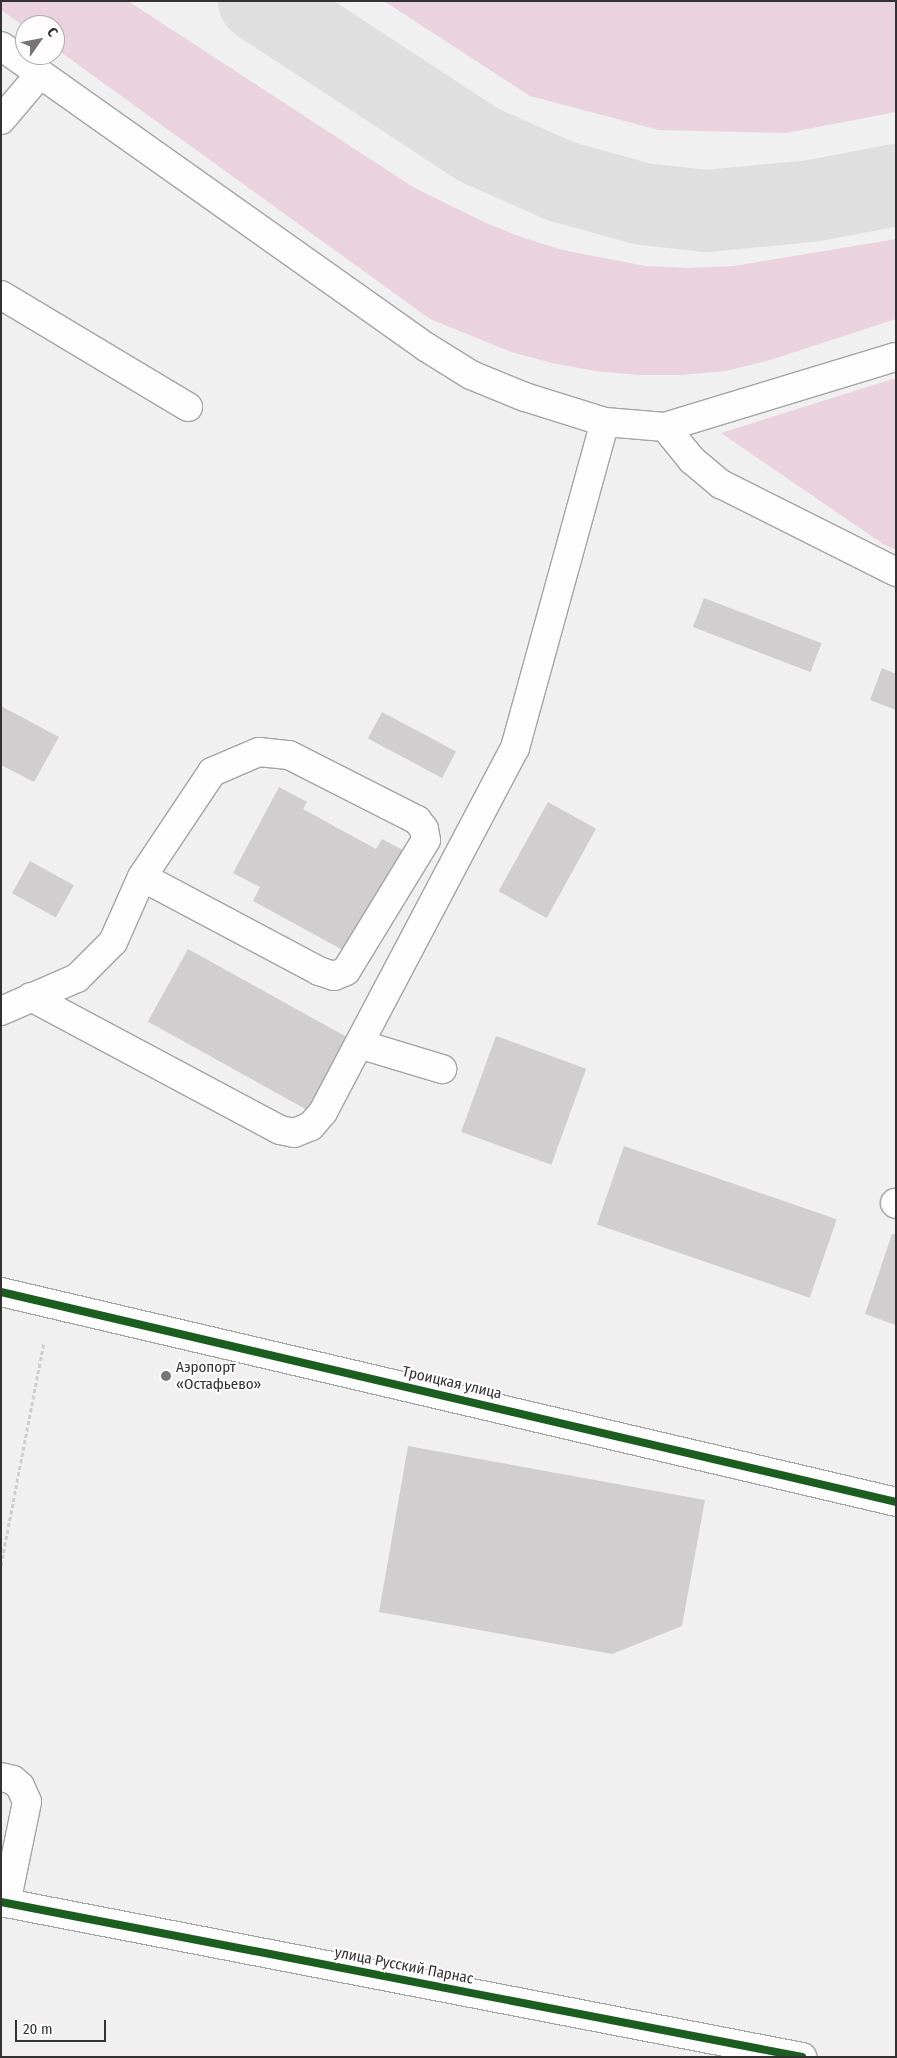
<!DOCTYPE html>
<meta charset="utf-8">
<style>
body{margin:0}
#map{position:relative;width:897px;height:2058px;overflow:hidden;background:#f1f0f0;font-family:"Fira Sans Condensed",sans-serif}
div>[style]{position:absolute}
.green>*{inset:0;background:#ead2de}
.taxiway>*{height:82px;margin:-41px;padding:0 41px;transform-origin:41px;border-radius:41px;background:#e0dfdf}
.building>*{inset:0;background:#d0cecf;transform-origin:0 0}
.path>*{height:3px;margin-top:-1.5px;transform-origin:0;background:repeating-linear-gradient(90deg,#cfcece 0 4px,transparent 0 6.5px)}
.roads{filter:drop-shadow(1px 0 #a5a4a4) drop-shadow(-1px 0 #a5a4a4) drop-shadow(0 1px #a5a4a4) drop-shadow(0 -1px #a5a4a4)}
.minor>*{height:28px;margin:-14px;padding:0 14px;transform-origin:14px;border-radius:14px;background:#fdfdfd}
.cycleway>*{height:8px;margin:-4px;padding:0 4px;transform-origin:4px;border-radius:4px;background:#1b5e20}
.dots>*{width:14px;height:14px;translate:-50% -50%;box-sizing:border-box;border:2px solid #fffcfd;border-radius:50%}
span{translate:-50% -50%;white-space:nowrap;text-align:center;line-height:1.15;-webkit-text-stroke:4px #fffcfd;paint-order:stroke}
.poi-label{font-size:15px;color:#333132}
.left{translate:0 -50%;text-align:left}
.street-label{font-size:15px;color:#333132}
.frame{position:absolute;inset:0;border:2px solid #333132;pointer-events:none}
.north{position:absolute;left:15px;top:15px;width:50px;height:50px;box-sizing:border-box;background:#fffcfd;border:1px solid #adabac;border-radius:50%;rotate:57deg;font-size:14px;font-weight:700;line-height:20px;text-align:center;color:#333132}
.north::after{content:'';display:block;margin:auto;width:18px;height:22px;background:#767474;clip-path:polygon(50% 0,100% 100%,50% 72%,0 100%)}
.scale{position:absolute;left:15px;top:2020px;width:91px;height:22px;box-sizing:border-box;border:2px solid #333132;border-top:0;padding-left:6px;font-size:15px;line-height:18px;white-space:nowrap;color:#333132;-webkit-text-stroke:4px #fffcfd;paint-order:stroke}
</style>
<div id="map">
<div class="green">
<i style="clip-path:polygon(1px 1px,128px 1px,413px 187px,486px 223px,524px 238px,563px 250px,645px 266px,688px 268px,734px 266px,896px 239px,896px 319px,770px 360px,726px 371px,681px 375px,639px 375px,595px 371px,552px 363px,511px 352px,430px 319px,55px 48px,55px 25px,25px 25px,25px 27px,1px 10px)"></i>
<i style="clip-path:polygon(384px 1px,896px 1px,896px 112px,786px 133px,659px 130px,530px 96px)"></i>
<i style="clip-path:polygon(896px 378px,896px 550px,883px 544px,721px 433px)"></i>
</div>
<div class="taxiway">
<i style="left:259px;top:1px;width:265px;rotate:33.2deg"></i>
<i style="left:481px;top:146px;width:86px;rotate:23.9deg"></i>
<i style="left:560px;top:181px;width:86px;rotate:15.5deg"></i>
<i style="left:643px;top:204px;width:63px;rotate:6.3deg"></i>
<i style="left:706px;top:211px;width:106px;rotate:-5.4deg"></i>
<i style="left:812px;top:201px;width:86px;rotate:-10.8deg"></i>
</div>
<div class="building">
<i style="left:704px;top:598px;width:126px;height:31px;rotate:21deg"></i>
<i style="clip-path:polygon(882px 668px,896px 674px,896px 710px,870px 700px)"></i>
<i style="clip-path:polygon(1px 706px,59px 737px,34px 782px,1px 765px)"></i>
<i style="left:382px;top:712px;width:84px;height:30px;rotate:28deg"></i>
<i style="clip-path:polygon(279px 787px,307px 802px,303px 809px,376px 849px,382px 839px,412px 855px,350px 954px,253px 901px,260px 887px,233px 873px)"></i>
<i style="left:548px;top:802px;width:55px;height:102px;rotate:29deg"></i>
<i style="left:30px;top:861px;width:50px;height:37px;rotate:29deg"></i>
<i style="left:188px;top:949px;width:191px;height:83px;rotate:29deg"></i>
<i style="left:496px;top:1036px;width:96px;height:102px;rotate:20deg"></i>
<i style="left:624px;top:1146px;width:225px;height:83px;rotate:19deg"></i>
<i style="clip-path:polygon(892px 1234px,896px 1235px,896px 1325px,865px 1314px)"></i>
<i style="clip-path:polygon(408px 1446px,705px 1500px,682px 1626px,612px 1654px,379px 1612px)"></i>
</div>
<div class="path">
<i style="left:1px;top:1565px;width:227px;rotate:-79.1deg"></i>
</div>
<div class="roads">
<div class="minor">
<i style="left:1px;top:46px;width:521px;rotate:35.31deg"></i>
<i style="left:426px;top:347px;width:53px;rotate:31.9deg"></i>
<i style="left:471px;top:375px;width:58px;rotate:22.2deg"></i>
<i style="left:525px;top:397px;width:84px;rotate:17.4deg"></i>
<i style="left:605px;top:422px;width:60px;rotate:4.8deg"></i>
<i style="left:665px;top:427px;width:241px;rotate:-16.9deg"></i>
<i style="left:1px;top:120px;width:60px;rotate:-49.7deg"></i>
<i style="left:1px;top:295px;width:218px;rotate:30.9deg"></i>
<i style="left:665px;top:427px;width:43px;rotate:50.7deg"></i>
<i style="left:692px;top:460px;width:38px;rotate:40deg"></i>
<i style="left:721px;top:484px;width:196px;rotate:26.7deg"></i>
<i style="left:31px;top:997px;width:282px;rotate:28.1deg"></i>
<i style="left:280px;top:1130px;width:14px;rotate:12deg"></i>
<i style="left:294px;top:1133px;width:18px;rotate:-22deg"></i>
<i style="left:311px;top:1126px;width:18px;rotate:-49deg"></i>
<i style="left:323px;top:1112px;width:412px;rotate:-62.2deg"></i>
<i style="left:515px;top:748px;width:338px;rotate:-74.6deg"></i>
<i style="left:1px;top:1011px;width:83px;rotate:-23.5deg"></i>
<i style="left:77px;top:978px;width:51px;rotate:-45deg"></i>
<i style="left:113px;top:942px;width:71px;rotate:-66deg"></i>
<i style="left:142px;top:877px;width:126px;rotate:-56.3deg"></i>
<i style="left:212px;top:772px;width:51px;rotate:-23.1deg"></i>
<i style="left:259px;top:752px;width:30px;rotate:6deg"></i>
<i style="left:289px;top:755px;width:144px;rotate:26.9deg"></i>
<i style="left:417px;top:820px;width:11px;rotate:52deg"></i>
<i style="left:424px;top:829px;width:11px;rotate:80deg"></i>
<i style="left:426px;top:840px;width:153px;rotate:121.4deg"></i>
<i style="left:346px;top:971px;width:13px;rotate:157deg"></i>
<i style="left:334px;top:976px;width:16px;rotate:-162deg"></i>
<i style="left:319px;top:971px;width:200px;rotate:-152deg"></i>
<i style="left:359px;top:1044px;width:87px;rotate:16.8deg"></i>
<i style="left:895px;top:1203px;width:1px;rotate:45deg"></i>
<i style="left:1px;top:1292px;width:919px;rotate:13.2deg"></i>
<i style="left:1px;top:1777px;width:12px;rotate:14deg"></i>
<i style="left:13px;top:1780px;width:9px;rotate:41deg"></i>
<i style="left:20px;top:1786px;width:17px;rotate:66deg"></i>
<i style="left:27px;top:1802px;width:103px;rotate:101.7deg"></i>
<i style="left:1px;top:1902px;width:816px;rotate:10.95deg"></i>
</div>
</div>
<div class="cycleway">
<i style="left:1px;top:1292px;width:919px;rotate:13.2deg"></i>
<i style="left:1px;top:1902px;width:816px;rotate:10.95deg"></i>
</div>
<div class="dots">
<i style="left:166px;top:1376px;background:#767474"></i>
</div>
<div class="poi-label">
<span class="left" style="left:176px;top:1376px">Аэропорт<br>«Остафьево»</span>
</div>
<div class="street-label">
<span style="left:452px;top:1383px;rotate:13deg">Троицкая улица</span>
<span style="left:404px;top:1966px;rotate:11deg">улица Русский Парнас</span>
</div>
<div class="frame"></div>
<div class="north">С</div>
<div class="scale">20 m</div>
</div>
